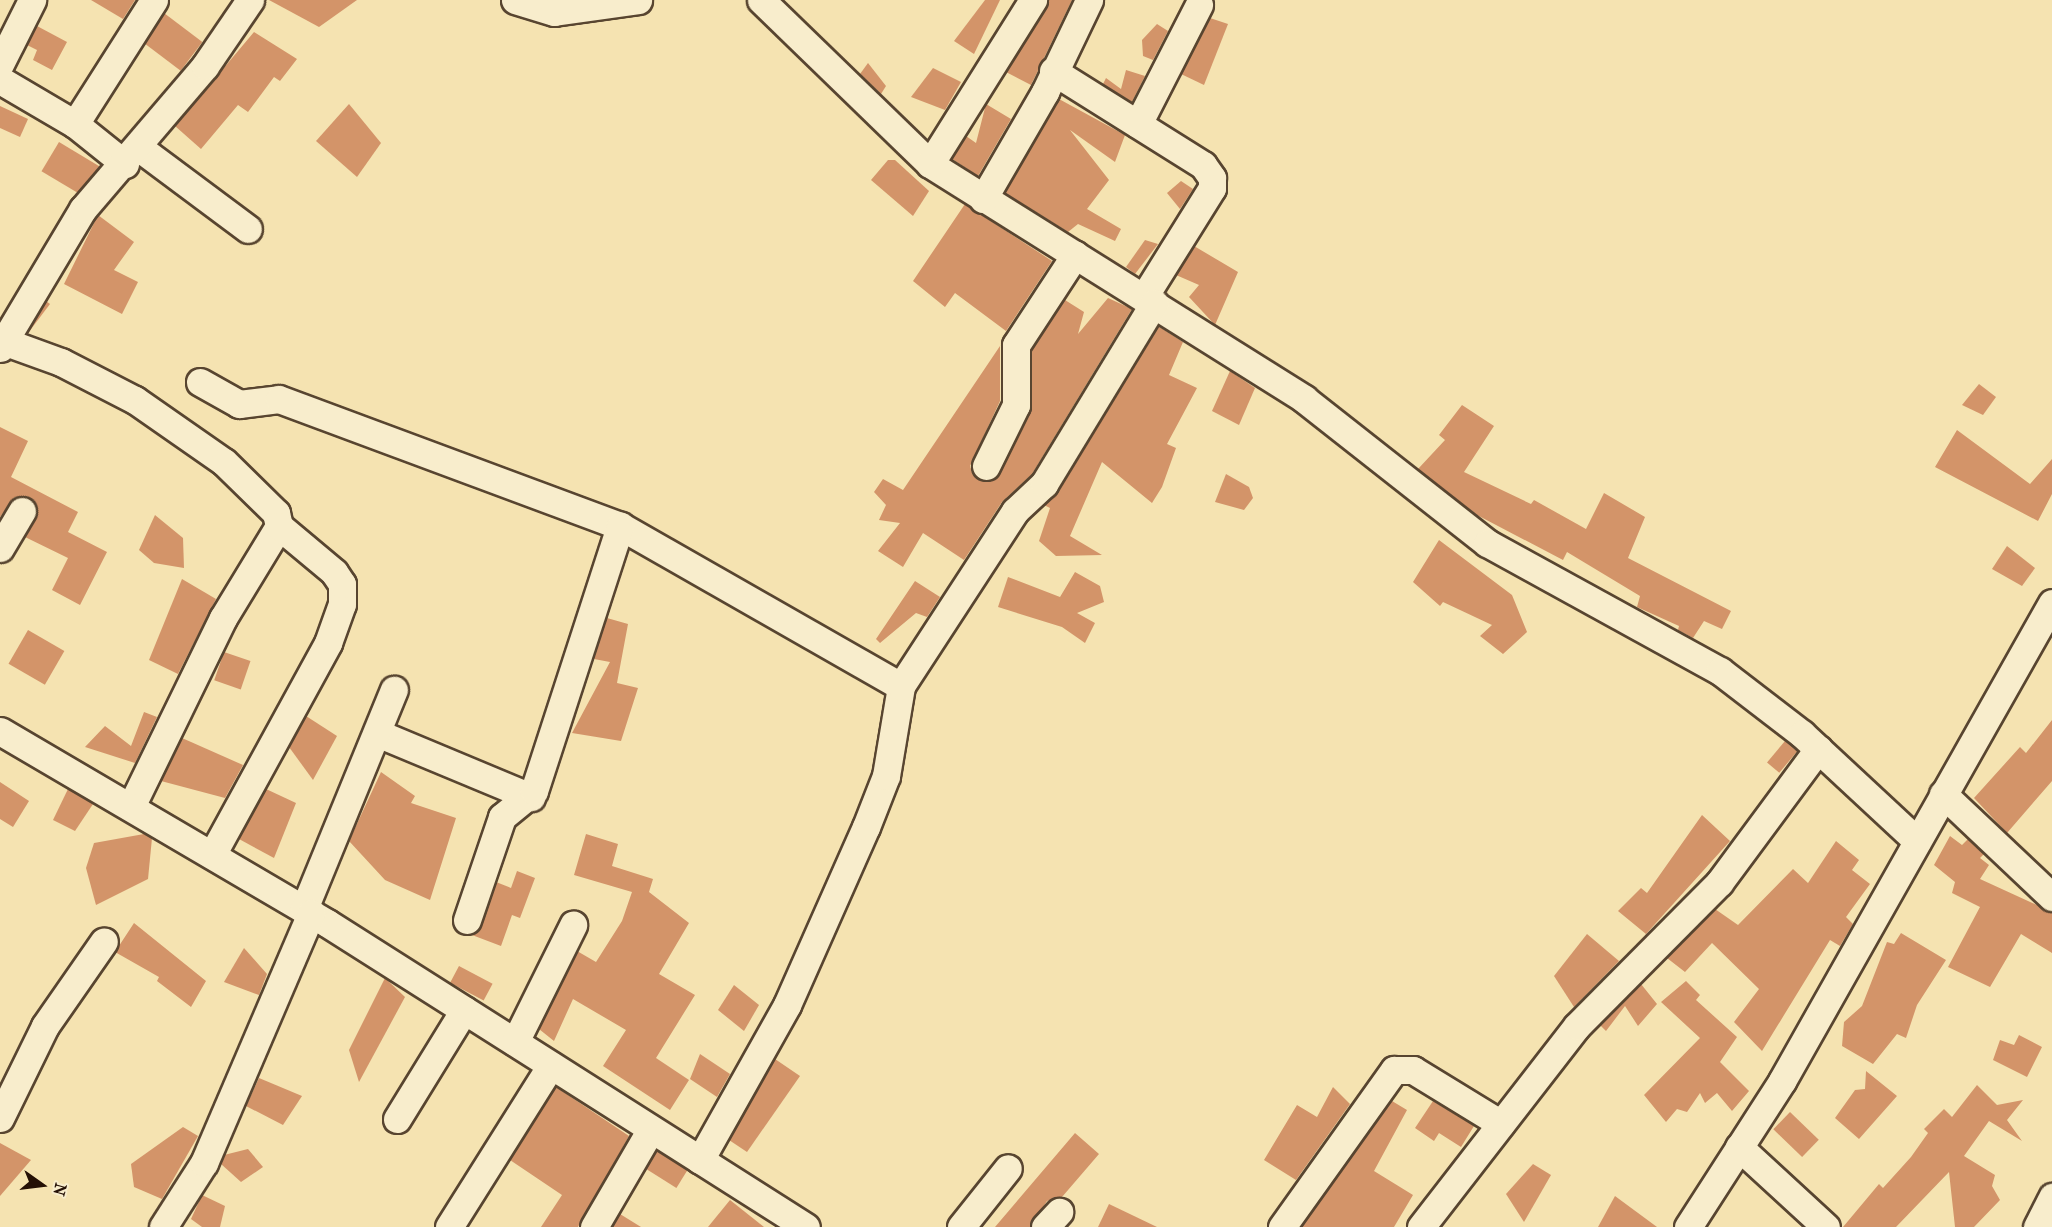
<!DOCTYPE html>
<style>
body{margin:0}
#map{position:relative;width:2052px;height:1227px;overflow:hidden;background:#f5e3b1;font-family:"IM FELL French Canon",serif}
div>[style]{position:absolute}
.building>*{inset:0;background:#d39469;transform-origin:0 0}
.roads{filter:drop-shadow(2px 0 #584530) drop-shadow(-2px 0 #584530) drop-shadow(0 2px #584530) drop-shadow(0 -2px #584530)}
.minor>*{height:27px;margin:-13.5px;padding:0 13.5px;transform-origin:13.5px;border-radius:13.5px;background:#f8edcc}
span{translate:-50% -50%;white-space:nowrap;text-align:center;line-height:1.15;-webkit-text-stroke:4.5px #f8edcc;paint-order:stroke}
.north{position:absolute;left:12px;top:1155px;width:60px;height:60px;-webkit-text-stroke:4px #f8edcc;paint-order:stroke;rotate:104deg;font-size:16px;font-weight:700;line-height:24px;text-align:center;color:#241005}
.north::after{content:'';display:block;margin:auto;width:21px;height:27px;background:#241005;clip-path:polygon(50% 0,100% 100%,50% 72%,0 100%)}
</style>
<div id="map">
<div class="building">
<i style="clip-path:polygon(91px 0,135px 0,123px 19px)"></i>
<i style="clip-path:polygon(269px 0,357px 0,319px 27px)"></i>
<i style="clip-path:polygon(985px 0,1000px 0,974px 54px,954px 41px)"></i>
<i style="clip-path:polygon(1049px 0,1072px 0,1031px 85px,1006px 72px)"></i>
<i style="left:164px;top:13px;width:48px;height:36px;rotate:37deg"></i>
<i style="clip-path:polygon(1210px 18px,1228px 24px,1204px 85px,1181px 74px)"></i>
<i style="clip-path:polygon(1157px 24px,1168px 31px,1153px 60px,1143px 56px,1142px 40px)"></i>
<i style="clip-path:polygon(37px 26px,67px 42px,52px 70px,33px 60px,37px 50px,27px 45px)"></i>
<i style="clip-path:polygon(254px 32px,297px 59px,280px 81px,274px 77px,248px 112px,238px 105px,201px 149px,175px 126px)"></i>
<i style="clip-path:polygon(868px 63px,886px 86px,881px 94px,860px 74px)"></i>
<i style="clip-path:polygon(933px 68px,961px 82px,945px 110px,911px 97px)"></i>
<i style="clip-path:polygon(1126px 70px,1145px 76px,1132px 102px,1103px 84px,1106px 78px,1121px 89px)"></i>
<i style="clip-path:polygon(1059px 99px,1125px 135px,1115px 162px,1070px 130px,1109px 180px,1087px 209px,1121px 229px,1115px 241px,1078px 224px,1068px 232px,1005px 193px)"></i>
<i style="clip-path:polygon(349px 104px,381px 143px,357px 177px,316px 141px)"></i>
<i style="clip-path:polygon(986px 104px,1011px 119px,978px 176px,952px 159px,966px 136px,976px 143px)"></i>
<i style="clip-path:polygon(0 106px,28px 119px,20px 137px,0 128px)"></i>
<i style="left:59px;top:142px;width:47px;height:34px;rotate:31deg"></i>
<i style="clip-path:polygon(888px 160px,895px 160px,929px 191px,913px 216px,871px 180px)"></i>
<i style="clip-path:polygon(1181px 181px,1193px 189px,1180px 209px,1167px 193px)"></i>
<i style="clip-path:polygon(965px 204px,1052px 261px,1006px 331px,955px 293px,945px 307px,913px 281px)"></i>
<i style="clip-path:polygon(98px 215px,134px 242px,114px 270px,138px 282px,122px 314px,64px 284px)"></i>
<i style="clip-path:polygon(1145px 240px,1158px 244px,1135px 274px,1126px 267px)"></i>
<i style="clip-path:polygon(1194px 246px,1238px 272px,1215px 325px,1189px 297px,1199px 285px,1176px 275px)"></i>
<i style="clip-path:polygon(1108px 298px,1132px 309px,1032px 474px,1002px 502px,964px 560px,923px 533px,903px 567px,878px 551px,900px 523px,879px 520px,886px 505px,874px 492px,883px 479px,903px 490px,1000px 346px,1000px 401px,970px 466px,973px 475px,986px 482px,1000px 473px,1030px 412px,1032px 350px,1065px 300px,1084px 312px,1078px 334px)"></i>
<i style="left:46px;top:301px;width:5px;height:37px;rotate:37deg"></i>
<i style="clip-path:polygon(1158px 326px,1183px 342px,1169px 375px,1197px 388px,1167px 444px,1176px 448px,1162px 487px,1152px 503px,1102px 462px,1070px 536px,1102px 555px,1056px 556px,1039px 541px,1050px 508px,1044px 505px)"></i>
<i style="clip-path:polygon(1230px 371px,1255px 388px,1239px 425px,1212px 411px)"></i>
<i style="clip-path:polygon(1979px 384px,1996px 397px,1983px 415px,1962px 405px)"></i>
<i style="clip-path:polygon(1462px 405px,1494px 426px,1464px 472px,1531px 504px,1534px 500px,1586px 529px,1604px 493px,1645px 517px,1628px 558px,1731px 611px,1722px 629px,1704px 621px,1693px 638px,1678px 630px,1679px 626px,1637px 607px,1640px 596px,1567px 552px,1563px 560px,1477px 515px,1418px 469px,1445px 440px,1439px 435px)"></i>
<i style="clip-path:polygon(0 427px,28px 441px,11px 477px,78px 512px,68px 532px,107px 552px,80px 605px,52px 590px,68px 558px,25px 537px,36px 519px,35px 503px,15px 497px,0 517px)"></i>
<i style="clip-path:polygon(1957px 430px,2030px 484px,2052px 459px,2052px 494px,2038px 521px,1935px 467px)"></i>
<i style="clip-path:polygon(1226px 474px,1249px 487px,1253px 498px,1244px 510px,1215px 502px)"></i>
<i style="clip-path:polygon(155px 515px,183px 538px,184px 568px,154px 563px,139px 550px)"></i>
<i style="clip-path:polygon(1439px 540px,1512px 595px,1527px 632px,1503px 654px,1480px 636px,1492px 625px,1443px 602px,1440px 606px,1413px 582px)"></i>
<i style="clip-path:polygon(2007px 546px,2035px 568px,2022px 586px,1992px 569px)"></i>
<i style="clip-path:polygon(1075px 572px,1100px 586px,1104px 602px,1077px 613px,1095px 623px,1085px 643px,1062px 627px,998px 607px,1008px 577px,1060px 597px)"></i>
<i style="clip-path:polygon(182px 579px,216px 599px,178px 674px,149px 660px)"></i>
<i style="clip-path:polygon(915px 581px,940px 597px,927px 617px,916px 613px,880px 643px,876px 639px)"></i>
<i style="clip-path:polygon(607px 618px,628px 624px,617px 683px,638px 688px,621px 741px,572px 733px,610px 662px,594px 659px)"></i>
<i style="left:28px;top:630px;width:42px;height:39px;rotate:30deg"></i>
<i style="left:224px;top:652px;width:28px;height:30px;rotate:19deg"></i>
<i style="clip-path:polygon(144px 712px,157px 717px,135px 763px,85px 747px,105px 726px,131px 746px)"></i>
<i style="clip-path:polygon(306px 716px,337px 736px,313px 780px,289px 747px)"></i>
<i style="clip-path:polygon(2052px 720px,2052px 781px,2007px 833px,1974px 798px,2020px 747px,2026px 753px)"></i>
<i style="clip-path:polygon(182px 738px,243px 765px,225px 798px,161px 781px)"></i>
<i style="left:1785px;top:741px;width:16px;height:28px;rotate:40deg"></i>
<i style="clip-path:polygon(381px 772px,415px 796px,411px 803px,456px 818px,430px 900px,385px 880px,349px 841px)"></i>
<i style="clip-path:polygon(0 782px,29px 801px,13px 827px,0 819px)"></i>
<i style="clip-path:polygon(68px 789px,93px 804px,75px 831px,53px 820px)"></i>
<i style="clip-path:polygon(266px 789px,296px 803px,274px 858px,239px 839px)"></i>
<i style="clip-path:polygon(1702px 815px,1730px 841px,1646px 934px,1618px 911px,1641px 888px,1647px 893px)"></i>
<i style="clip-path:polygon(144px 834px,152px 838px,148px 879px,96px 905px,86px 868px,94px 843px)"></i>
<i style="clip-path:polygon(586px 834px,618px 844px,612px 866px,653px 879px,649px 892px,689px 923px,659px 974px,695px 995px,656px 1058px,689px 1080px,670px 1110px,603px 1066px,626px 1030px,573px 999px,554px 1041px,539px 1029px,577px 951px,596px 962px,622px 921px,632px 892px,574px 875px)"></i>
<i style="clip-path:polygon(1950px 836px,1962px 845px,1968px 839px,1984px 854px,1980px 858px,1989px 865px,1980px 879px,2052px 912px,2052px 953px,2021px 934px,1990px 987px,1948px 967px,1980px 907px,1952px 893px,1955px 882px,1934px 865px)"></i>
<i style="clip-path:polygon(1836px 841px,1859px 860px,1852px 870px,1870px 884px,1846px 917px,1853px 924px,1840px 946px,1830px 940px,1762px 1051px,1734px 1022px,1759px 989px,1712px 943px,1685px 972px,1667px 958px,1715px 909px,1738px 925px,1793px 869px,1808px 883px)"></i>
<i style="clip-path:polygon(517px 871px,535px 878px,520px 918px,512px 915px,501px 946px,472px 935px,482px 925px,496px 882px,511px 888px)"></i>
<i style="clip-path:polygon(134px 923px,206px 981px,191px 1007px,157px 981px,159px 977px,115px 952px)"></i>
<i style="clip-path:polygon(1901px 933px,1946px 960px,1917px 1005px,1906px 1038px,1897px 1034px,1873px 1064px,1842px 1046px,1844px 1022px,1862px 1006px,1887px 942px,1894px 944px)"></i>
<i style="clip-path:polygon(1587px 934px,1619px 961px,1574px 1007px,1554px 976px)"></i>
<i style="clip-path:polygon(244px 948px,267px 974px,259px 995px,224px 982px)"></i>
<i style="left:459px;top:966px;width:38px;height:19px;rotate:28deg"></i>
<i style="clip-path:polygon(385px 978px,405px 997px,359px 1082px,349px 1050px)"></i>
<i style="clip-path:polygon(1686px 981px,1700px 995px,1696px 1000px,1737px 1037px,1720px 1062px,1749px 1091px,1732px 1111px,1717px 1093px,1705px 1103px,1700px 1093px,1687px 1112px,1677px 1109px,1666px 1122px,1644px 1095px,1700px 1038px,1661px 1002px)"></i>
<i style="clip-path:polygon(1641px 984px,1657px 1004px,1638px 1026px,1625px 1006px,1606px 1031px,1600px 1025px)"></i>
<i style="clip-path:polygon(734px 985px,759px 1005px,744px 1031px,718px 1010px)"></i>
<i style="clip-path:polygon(2019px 1035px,2042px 1047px,2027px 1077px,1993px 1060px,2000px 1040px,2014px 1045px)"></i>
<i style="clip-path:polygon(700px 1054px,730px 1074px,717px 1097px,690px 1079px)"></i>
<i style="clip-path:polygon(775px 1059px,800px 1076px,747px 1152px,729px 1140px)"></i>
<i style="clip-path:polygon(1866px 1071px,1897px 1096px,1859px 1139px,1835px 1118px,1855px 1090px,1865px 1089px)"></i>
<i style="clip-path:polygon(259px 1078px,302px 1096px,283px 1125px,246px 1106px)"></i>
<i style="clip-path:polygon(1977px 1085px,1997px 1105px,2023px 1100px,2007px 1120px,2022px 1141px,1989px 1121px,1964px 1156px,1995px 1175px,1992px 1186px,2000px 1200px,1974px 1227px,1955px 1227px,1949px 1172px,1896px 1227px,1843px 1227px,1879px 1184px,1883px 1188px,1911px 1157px,1928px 1133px,1924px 1129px,1944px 1109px,1952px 1117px)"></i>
<i style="clip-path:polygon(556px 1087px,629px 1136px,578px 1227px,541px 1227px,562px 1195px,510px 1160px)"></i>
<i style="clip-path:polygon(1333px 1087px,1350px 1104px,1296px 1180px,1264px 1160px,1297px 1105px,1317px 1117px)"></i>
<i style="clip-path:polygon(1392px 1101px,1407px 1110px,1374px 1171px,1413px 1195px,1394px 1227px,1301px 1227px)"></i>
<i style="clip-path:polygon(1433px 1101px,1474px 1126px,1461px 1147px,1439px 1133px,1434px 1141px,1415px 1128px)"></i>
<i style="left:1790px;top:1112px;width:40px;height:24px;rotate:44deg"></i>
<i style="clip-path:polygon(183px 1127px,198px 1136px,162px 1199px,134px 1187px,131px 1164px)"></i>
<i style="clip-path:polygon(1075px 1133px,1099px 1154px,1062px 1197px,1047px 1201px,1030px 1227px,995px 1227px)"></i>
<i style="clip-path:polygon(0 1143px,31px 1160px,0 1196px)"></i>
<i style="clip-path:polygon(248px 1149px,263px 1167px,241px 1182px,221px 1164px,224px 1155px)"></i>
<i style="left:657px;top:1151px;width:36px;height:21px;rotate:32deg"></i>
<i style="clip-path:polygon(1533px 1164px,1551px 1175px,1524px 1222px,1506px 1194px)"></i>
<i style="clip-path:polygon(202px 1195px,225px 1206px,220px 1227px,202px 1227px,191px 1219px)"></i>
<i style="clip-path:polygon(1615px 1196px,1657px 1227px,1598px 1227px)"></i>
<i style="clip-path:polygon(730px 1200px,764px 1227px,708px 1227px)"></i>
<i style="clip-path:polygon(1109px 1204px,1157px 1227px,1098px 1227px)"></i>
<i style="clip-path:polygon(620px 1214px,641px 1227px,612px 1227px)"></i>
</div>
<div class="roads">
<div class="minor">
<i style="left:515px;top:0;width:41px;rotate:17.1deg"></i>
<i style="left:554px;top:12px;width:85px;rotate:-8.1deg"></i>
<i style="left:761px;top:0;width:235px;rotate:44.1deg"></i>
<i style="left:930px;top:164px;width:442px;rotate:32.1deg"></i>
<i style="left:1304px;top:399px;width:233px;rotate:38.2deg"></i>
<i style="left:1487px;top:543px;width:266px;rotate:28.8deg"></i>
<i style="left:1720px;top:671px;width:103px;rotate:37.5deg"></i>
<i style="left:1802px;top:734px;width:157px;rotate:42.9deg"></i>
<i style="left:0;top:64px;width:72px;rotate:-63.4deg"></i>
<i style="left:1053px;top:71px;width:177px;rotate:32.1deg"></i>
<i style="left:1203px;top:165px;width:16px;rotate:55deg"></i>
<i style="left:1212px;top:178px;width:10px;rotate:90deg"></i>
<i style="left:1212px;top:188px;width:128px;rotate:122deg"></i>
<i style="left:0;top:80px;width:87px;rotate:30.4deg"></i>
<i style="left:75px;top:124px;width:64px;rotate:38.7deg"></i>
<i style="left:75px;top:124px;width:147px;rotate:-57.5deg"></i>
<i style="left:1138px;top:124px;width:134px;rotate:-62.9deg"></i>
<i style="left:138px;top:147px;width:137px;rotate:36.7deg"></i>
<i style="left:930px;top:164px;width:194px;rotate:-57.9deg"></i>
<i style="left:983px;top:199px;width:124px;rotate:-59.9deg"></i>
<i style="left:1045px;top:92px;width:102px;rotate:-64.4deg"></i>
<i style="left:3px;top:341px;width:62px;rotate:19.9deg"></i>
<i style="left:61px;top:362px;width:83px;rotate:27.2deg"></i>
<i style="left:135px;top:400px;width:108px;rotate:34.9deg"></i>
<i style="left:224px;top:462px;width:73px;rotate:44.4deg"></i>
<i style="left:276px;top:513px;width:13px;rotate:77deg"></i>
<i style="left:279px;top:526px;width:108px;rotate:121.3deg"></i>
<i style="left:223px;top:618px;width:210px;rotate:116deg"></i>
<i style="left:0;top:348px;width:162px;rotate:-59.2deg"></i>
<i style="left:83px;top:209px;width:188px;rotate:-49.5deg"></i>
<i style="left:205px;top:66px;width:80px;rotate:-55.7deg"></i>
<i style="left:200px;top:382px;width:45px;rotate:29.4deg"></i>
<i style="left:239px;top:404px;width:40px;rotate:-7.1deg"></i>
<i style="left:279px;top:399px;width:364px;rotate:20.4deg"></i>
<i style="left:620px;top:526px;width:323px;rotate:29.7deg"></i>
<i style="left:986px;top:466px;width:68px;rotate:-63.8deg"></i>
<i style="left:1016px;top:405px;width:60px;rotate:-90deg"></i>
<i style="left:1016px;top:345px;width:108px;rotate:-56.8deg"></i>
<i style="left:0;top:548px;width:43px;rotate:-59.3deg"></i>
<i style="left:0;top:731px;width:379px;rotate:30.4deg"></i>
<i style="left:327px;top:923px;width:567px;rotate:32.4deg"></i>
<i style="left:377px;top:733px;width:167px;rotate:22.6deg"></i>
<i style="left:1943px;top:794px;width:150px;rotate:43.4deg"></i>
<i style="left:212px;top:855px;width:242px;rotate:-61.3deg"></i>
<i style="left:328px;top:643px;width:41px;rotate:-70.3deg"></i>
<i style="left:342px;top:604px;width:20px;rotate:-90deg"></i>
<i style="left:342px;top:584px;width:14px;rotate:-124deg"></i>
<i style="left:334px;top:572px;width:72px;rotate:-140.1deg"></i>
<i style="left:304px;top:909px;width:237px;rotate:-67.7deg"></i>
<i style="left:467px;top:920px;width:109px;rotate:-71.2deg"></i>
<i style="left:502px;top:817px;width:41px;rotate:-39.1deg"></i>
<i style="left:534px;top:791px;width:279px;rotate:-72deg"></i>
<i style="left:515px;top:1042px;width:131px;rotate:-63.6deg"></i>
<i style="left:0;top:1118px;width:102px;rotate:-63.9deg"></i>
<i style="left:45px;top:1026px;width:103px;rotate:-55.2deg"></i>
<i style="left:397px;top:1119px;width:128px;rotate:-58.4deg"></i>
<i style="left:1739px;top:1147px;width:118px;rotate:42.6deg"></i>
<i style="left:700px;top:1160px;width:178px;rotate:-60.7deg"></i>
<i style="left:787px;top:1005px;width:195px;rotate:-66.1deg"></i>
<i style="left:866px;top:827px;width:55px;rotate:-68.6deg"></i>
<i style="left:886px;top:776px;width:91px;rotate:-80.5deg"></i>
<i style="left:901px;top:686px;width:209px;rotate:-56.9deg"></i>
<i style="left:1015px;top:511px;width:40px;rotate:-43deg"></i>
<i style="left:1044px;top:484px;width:212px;rotate:-58.7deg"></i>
<i style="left:163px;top:1227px;width:76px;rotate:-57.4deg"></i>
<i style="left:204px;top:1163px;width:272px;rotate:-66.8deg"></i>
<i style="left:449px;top:1227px;width:191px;rotate:-57.8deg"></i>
<i style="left:594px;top:1227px;width:113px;rotate:-59.8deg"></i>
<i style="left:961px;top:1227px;width:75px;rotate:-51.5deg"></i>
<i style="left:1045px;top:1227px;width:21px;rotate:-47deg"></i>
<i style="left:1282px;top:1227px;width:193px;rotate:-54.5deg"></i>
<i style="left:1394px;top:1070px;width:19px"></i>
<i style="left:1413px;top:1070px;width:103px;rotate:31.5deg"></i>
<i style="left:1421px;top:1227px;width:254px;rotate:-52.2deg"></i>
<i style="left:1577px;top:1026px;width:202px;rotate:-45.2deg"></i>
<i style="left:1719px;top:883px;width:167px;rotate:-53.5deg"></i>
<i style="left:1688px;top:1227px;width:174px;rotate:-57.2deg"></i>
<i style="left:1782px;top:1081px;width:549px;rotate:-60.54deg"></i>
<i style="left:2037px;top:1227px;width:34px;rotate:-63deg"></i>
</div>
</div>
<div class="north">N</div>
</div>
